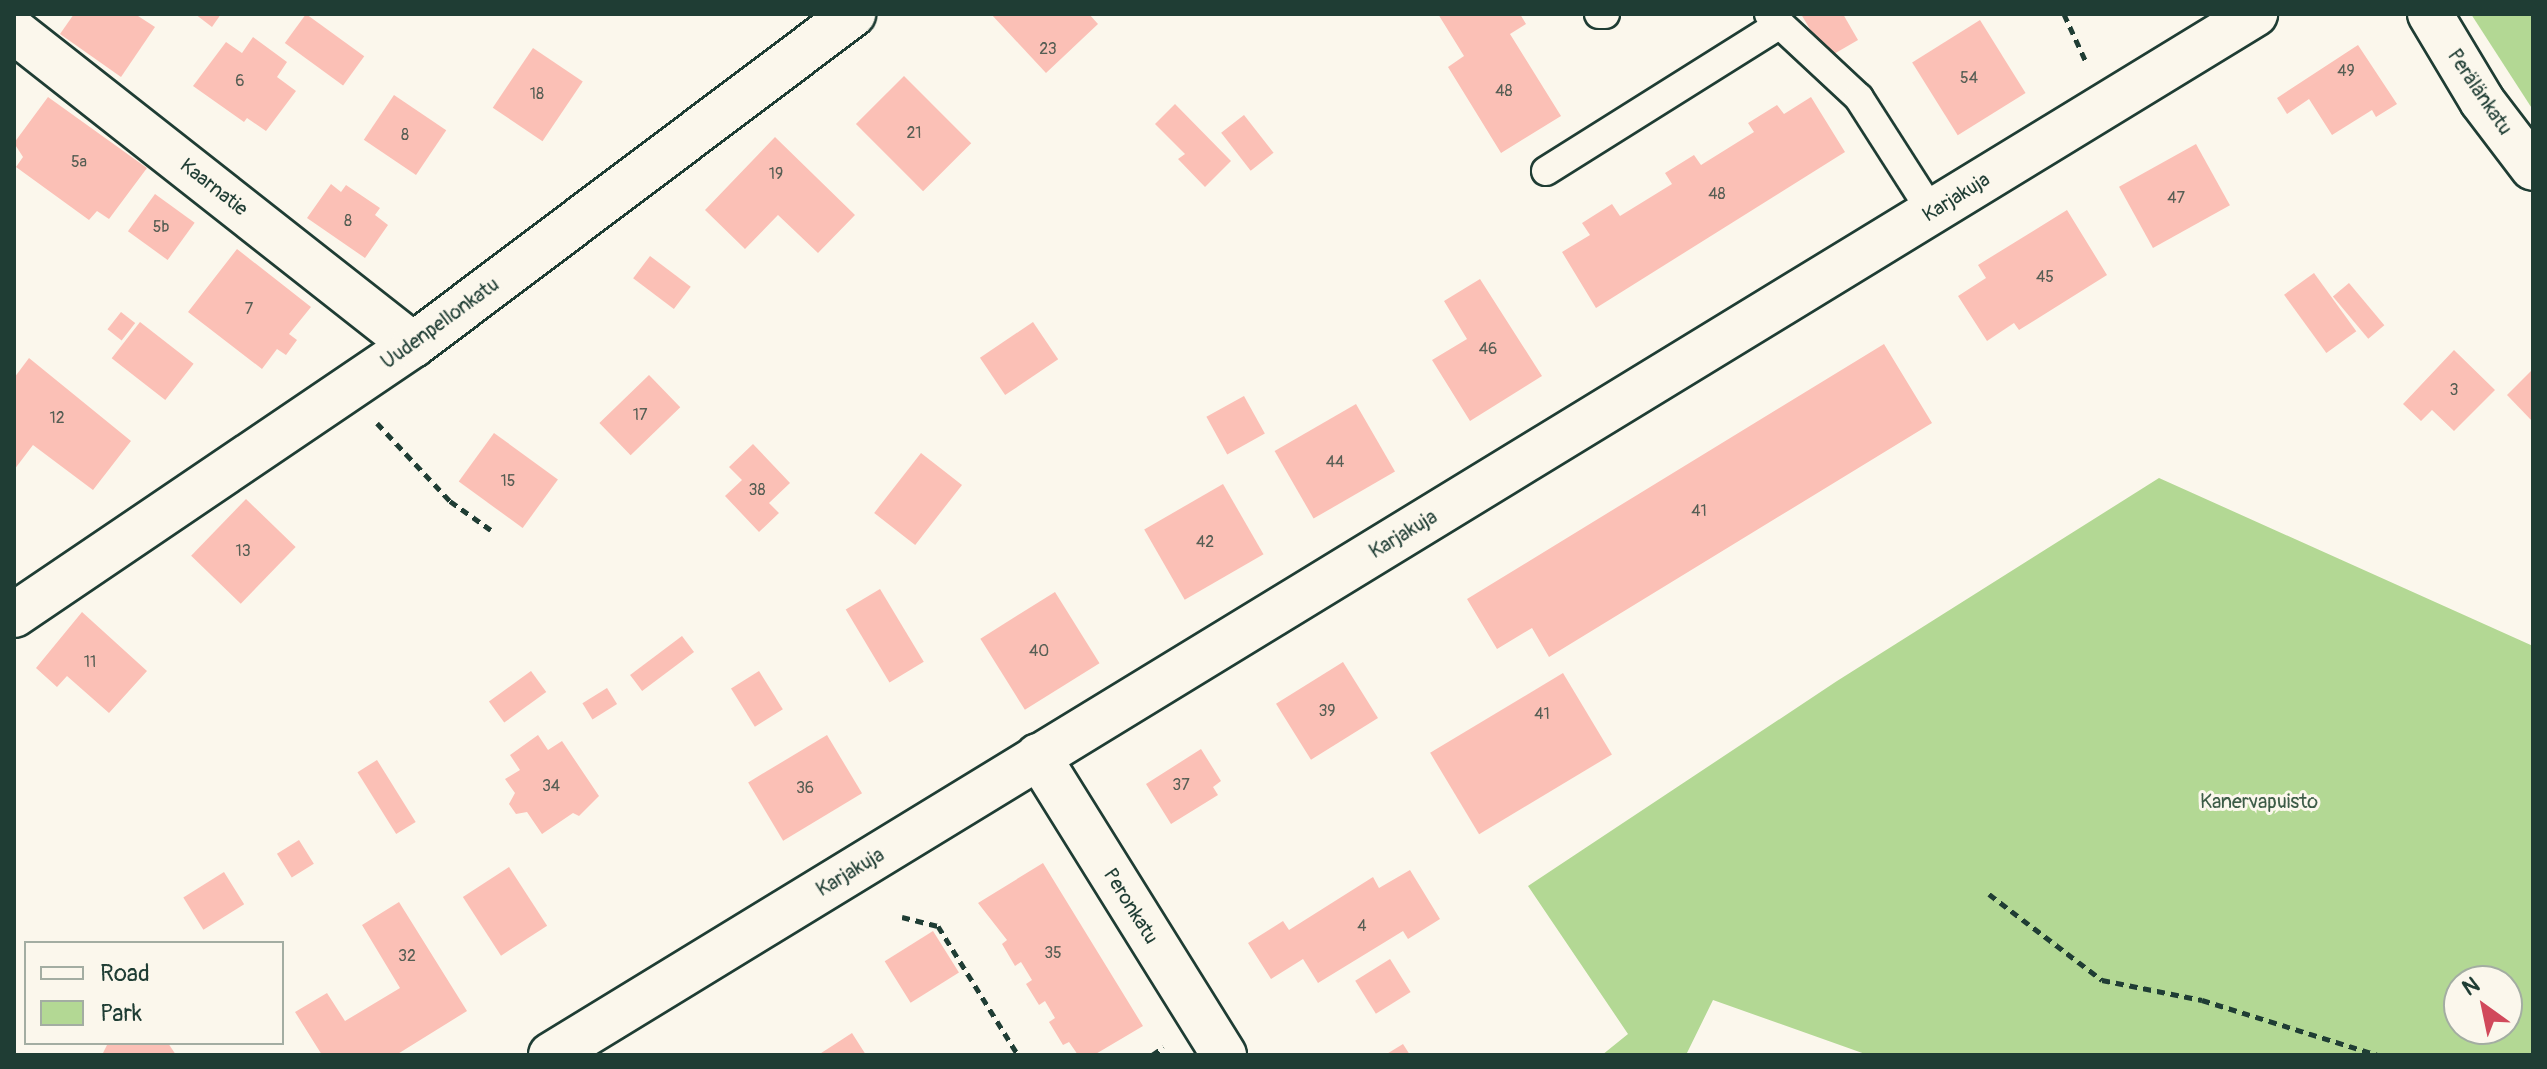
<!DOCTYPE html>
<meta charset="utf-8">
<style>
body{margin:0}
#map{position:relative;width:2547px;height:1069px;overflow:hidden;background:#fbf7ec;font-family:Pangolin,sans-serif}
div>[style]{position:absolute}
.green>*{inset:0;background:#b3d894}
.building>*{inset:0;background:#fbc0b6;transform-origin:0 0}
.path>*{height:5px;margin-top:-2.5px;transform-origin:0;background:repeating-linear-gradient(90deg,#1f3d34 0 8px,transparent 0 14px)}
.roads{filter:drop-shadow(2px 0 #1f3d34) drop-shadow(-2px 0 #1f3d34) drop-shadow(0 2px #1f3d34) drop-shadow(0 -2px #1f3d34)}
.lane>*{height:28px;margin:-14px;padding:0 14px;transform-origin:14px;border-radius:14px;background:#fbf7ec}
.street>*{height:44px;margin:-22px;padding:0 22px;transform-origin:22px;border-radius:22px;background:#fbf7ec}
span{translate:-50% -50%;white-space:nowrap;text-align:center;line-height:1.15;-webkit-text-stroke:6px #fbf7ec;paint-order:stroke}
.number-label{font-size:16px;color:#565e54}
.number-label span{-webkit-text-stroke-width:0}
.street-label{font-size:20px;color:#1f3d34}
.park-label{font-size:20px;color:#3d5c47}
.frame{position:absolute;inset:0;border:16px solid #1f3d34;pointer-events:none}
.legend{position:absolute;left:24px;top:941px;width:260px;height:104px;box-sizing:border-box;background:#fbf7ec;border:2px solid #a3ada2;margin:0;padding:10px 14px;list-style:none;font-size:24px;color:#1f3d34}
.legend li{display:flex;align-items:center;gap:16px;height:40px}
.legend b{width:40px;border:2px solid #a3ada2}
.north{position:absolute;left:2443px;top:965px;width:80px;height:80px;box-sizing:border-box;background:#fbf7ec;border:2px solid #a3ada2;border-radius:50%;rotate:327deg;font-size:22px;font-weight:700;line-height:32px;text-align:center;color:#1f3d34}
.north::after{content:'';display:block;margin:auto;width:28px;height:36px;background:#d1495b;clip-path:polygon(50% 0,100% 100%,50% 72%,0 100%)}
</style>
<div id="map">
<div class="green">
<i style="clip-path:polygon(2471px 14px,2533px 14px,2533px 110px)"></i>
<i style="clip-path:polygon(evenodd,2159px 478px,2533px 646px,2533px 1055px,1868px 1055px,1713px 1000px,1686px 1055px,1602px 1055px,1628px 1034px,1528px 886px,1837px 681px,2159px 478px,2459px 981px,2507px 981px,2507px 1029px,2459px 1029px,2459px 981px)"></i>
</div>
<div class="building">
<i style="clip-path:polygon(74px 14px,135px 14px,155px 27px,121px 77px,60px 34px)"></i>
<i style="clip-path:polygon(195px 14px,221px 14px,212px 27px)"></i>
<i style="left:306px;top:14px;width:72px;height:36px;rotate:36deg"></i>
<i style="clip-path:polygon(991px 14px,1089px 14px,1098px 24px,1046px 73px)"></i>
<i style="clip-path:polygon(1438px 14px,1520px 14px,1526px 24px,1510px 34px,1561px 116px,1501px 153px,1448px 67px,1464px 56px)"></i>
<i style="clip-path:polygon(1801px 14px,1843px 14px,1858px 40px,1827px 58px)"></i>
<i style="left:1980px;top:20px;width:86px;height:80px;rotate:58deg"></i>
<i style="clip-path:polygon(253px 37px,287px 62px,277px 77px,296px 91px,266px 131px,247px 118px,244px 122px,193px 86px,226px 42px,242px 53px)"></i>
<i style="clip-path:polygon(2358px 45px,2397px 104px,2376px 117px,2372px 110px,2332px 135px,2309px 99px,2287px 114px,2277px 98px)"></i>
<i style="left:533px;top:48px;width:60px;height:72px;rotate:34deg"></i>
<i style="left:904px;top:76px;width:95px;height:68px;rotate:45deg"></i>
<i style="left:394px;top:95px;width:63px;height:54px;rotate:34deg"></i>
<i style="clip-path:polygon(48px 97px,147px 168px,109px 219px,97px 211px,89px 220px,16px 167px,23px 157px,14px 143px)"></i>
<i style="clip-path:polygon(1811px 97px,1845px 152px,1596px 308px,1562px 252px,1590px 235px,1582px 223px,1612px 204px,1620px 216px,1672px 184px,1665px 173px,1694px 155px,1701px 165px,1754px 132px,1748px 123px,1777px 105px,1784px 114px)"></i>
<i style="clip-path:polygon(1175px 104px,1231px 161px,1205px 187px,1178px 159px,1185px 154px,1155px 124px)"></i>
<i style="left:1244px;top:115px;width:48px;height:29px;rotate:52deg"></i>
<i style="clip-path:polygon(775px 137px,855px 215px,818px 253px,778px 215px,745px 249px,705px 210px)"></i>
<i style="left:2196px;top:144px;width:70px;height:88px;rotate:61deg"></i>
<i style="clip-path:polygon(331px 184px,341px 192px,346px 185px,380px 208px,375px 215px,388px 225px,365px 258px,307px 218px)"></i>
<i style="left:155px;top:194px;width:49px;height:46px;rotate:36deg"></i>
<i style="clip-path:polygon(2067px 210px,2107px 275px,2019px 330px,2014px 323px,1987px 341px,1958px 296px,1986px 278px,1978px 265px)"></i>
<i style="clip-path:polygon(237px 249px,311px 307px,289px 334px,297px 340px,286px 355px,277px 349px,262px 369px,188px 312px)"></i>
<i style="left:650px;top:256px;width:51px;height:28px;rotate:37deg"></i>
<i style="left:2314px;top:273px;width:72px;height:37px;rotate:54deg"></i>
<i style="clip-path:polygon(1480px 279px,1542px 376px,1470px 421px,1432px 360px,1467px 339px,1444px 301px)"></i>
<i style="left:2349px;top:283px;width:55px;height:21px;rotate:50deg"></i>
<i style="left:121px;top:312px;width:18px;height:22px;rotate:38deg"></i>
<i style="left:140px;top:322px;width:68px;height:46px;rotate:38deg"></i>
<i style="left:1033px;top:322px;width:45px;height:64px;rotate:56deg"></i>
<i style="clip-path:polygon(1884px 344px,1932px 423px,1549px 657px,1532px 628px,1497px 649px,1467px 599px)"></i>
<i style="clip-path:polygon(2454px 350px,2495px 390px,2454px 431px,2432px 410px,2421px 421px,2403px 404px)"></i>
<i style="clip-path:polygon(29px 358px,131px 441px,93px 490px,33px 445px,14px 470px,14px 378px)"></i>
<i style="clip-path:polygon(2533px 369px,2533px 422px,2507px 395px)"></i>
<i style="left:649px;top:375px;width:45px;height:69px;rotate:46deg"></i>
<i style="left:1244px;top:396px;width:43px;height:43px;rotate:61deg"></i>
<i style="left:1356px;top:404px;width:78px;height:94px;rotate:60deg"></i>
<i style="left:494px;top:433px;width:79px;height:60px;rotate:36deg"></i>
<i style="clip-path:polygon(753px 444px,790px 483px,769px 503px,779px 513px,759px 532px,725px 496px,742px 480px,729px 467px)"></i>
<i style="left:921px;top:453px;width:52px;height:76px;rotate:38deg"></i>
<i style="left:1223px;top:484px;width:81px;height:91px;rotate:60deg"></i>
<i style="left:246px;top:499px;width:69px;height:79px;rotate:44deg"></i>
<i style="left:880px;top:589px;width:85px;height:40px;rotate:59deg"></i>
<i style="left:1055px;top:592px;width:84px;height:88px;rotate:58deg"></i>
<i style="clip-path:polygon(82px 612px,147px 671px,109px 713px,67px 676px,57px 687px,36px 668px)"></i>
<i style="left:682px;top:636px;width:20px;height:65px;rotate:53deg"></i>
<i style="left:1343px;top:662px;width:66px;height:79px;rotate:58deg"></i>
<i style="left:531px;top:671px;width:26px;height:52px;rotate:54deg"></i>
<i style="left:759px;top:671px;width:45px;height:33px;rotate:58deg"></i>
<i style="left:1563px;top:673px;width:95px;height:155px;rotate:59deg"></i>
<i style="left:607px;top:688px;width:19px;height:29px;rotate:58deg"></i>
<i style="clip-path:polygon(538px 735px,548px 750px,562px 741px,599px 796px,579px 816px,573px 813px,542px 834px,527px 812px,516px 814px,509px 804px,515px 793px,505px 779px,520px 770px,510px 755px)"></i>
<i style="left:827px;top:735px;width:68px;height:92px;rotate:59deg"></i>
<i style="clip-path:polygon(1201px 749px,1221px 781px,1213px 787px,1218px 795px,1171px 824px,1146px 784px)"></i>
<i style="left:377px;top:760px;width:73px;height:23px;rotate:58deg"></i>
<i style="left:299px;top:840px;width:28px;height:26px;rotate:58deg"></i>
<i style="clip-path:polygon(1043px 863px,1143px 1026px,1094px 1055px,1078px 1055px,1069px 1042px,1063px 1045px,1049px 1022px,1055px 1018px,1045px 1001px,1039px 1005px,1026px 984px,1032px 980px,1021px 962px,1015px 966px,1002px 944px,1007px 940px,978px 903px)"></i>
<i style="left:509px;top:867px;width:70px;height:55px;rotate:57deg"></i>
<i style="clip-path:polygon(1410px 870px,1440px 919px,1408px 939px,1403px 931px,1318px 983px,1303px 959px,1271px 979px,1248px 943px,1283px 921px,1289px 930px,1373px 877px,1379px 888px)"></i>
<i style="left:224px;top:872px;width:38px;height:48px;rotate:58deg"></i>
<i style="clip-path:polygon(399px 902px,467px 1011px,396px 1055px,322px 1055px,295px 1012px,327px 993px,345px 1021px,400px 988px,362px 925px)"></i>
<i style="left:933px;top:931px;width:49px;height:57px;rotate:58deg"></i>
<i style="left:1390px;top:959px;width:39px;height:41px;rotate:58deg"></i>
<i style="clip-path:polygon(852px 1033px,866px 1055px,818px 1055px,832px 1046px)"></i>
<i style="clip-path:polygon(108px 1043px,168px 1043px,176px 1055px,102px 1055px)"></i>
<i style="clip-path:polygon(1403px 1044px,1410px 1055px,1385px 1055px)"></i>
</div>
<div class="path">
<i style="left:2064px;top:14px;width:55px;rotate:65.3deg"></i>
<i style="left:377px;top:423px;width:107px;rotate:46.9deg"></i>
<i style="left:450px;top:501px;width:50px;rotate:35.3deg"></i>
<i style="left:1989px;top:894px;width:142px;rotate:37.3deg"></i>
<i style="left:2102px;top:980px;width:102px;rotate:11.3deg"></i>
<i style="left:2202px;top:1000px;width:183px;rotate:17.4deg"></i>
<i style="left:902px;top:917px;width:37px;rotate:14deg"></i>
<i style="left:938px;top:926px;width:152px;rotate:58.2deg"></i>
<i style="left:1152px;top:1055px;width:14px;rotate:-34deg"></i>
</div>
<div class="roads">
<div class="lane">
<i style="left:1599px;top:14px;width:6px"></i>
<i style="left:1769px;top:14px;width:123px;rotate:43deg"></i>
<i style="left:1859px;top:98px;width:135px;rotate:57.4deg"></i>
<i style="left:1546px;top:171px;width:273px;rotate:-32.1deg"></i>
</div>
<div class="street">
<i style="left:2430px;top:14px;width:101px;rotate:59.1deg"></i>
<i style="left:2482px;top:101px;width:84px;rotate:52.7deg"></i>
<i style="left:14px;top:31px;width:508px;rotate:38.2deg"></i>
<i style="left:14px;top:615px;width:482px;rotate:-34.1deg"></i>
<i style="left:413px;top:345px;width:551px;rotate:-36.95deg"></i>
<i style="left:1038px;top:756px;width:352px;rotate:58.1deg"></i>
<i style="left:551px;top:1055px;width:1997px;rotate:-31.42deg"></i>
</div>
</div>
<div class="number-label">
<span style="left:1048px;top:49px">23</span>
<span style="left:2346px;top:71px">49</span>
<span style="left:1969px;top:78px">54</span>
<span style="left:240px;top:81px">6</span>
<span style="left:1504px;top:91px">48</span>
<span style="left:537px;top:94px">18</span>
<span style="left:914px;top:133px">21</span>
<span style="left:405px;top:135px">8</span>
<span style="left:79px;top:162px">5a</span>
<span style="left:776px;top:174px">19</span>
<span style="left:1717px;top:194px">48</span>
<span style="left:2176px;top:198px">47</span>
<span style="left:348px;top:221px">8</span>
<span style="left:161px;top:227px">5b</span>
<span style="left:2045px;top:277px">45</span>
<span style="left:249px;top:309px">7</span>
<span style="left:1488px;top:349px">46</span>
<span style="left:2454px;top:390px">3</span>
<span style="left:640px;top:415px">17</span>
<span style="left:57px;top:418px">12</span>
<span style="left:1335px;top:462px">44</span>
<span style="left:508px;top:481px">15</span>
<span style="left:757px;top:490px">38</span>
<span style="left:1699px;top:511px">41</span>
<span style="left:1205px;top:542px">42</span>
<span style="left:243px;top:551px">13</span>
<span style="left:1039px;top:651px">40</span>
<span style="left:90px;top:662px">11</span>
<span style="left:1327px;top:711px">39</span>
<span style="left:1542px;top:714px">41</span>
<span style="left:1181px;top:785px">37</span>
<span style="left:551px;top:786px">34</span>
<span style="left:805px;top:788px">36</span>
<span style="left:1362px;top:926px">4</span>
<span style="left:1053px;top:953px">35</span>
<span style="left:407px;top:956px">32</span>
</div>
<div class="street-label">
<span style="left:2480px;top:92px;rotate:56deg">Perälänkatu</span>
<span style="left:214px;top:187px;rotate:38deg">Kaarnatie</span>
<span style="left:1956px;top:197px;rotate:-32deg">Karjakuja</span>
<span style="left:440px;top:323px;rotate:-36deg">Uudenpellonkatu</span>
<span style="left:1403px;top:534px;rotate:-31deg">Karjakuja</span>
<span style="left:850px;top:872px;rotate:-31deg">Karjakuja</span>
<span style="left:1131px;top:906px;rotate:58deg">Peronkatu</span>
</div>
<div class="park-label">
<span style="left:2259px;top:801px">Kanervapuisto</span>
</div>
<div class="frame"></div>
<ul class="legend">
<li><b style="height:10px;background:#fbf7ec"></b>Road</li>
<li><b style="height:22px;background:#b3d894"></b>Park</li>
</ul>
<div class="north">N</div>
</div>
